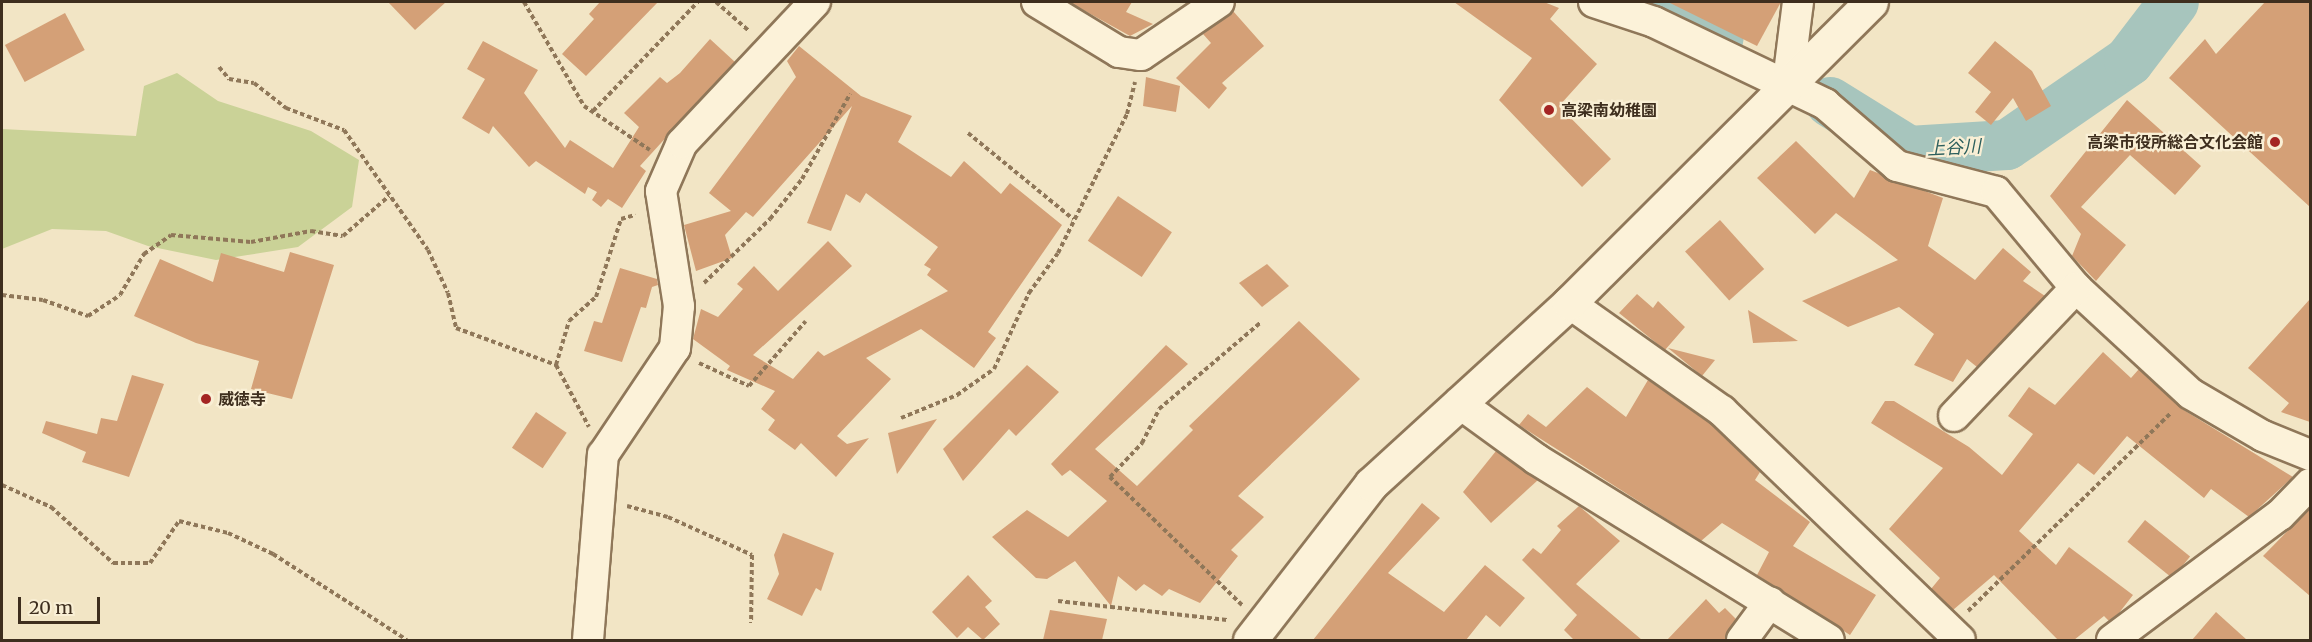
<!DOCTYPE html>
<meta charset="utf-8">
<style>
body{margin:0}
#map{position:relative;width:2312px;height:642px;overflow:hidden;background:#f2e5c5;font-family:Merriweather,"Noto Sans JP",serif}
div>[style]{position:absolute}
.green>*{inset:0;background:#cad297}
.river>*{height:50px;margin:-25px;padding:0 25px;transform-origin:25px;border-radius:25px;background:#a7c5bd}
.building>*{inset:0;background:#d4a077;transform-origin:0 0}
.path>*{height:4px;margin-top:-2px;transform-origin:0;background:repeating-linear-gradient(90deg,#8f7759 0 4.5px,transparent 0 7.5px)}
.roads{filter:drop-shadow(2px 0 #8f7759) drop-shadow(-2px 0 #8f7759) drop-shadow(0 2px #8f7759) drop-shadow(0 -2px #8f7759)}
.street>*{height:30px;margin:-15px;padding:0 15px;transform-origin:15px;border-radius:15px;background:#fcf2d9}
.secondary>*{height:33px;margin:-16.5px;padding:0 16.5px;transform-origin:16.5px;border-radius:16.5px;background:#fcf2d9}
.dots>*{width:16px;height:16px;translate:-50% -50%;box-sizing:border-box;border:3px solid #f9efd5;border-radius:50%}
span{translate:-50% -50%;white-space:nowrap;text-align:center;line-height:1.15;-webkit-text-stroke:4.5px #f9efd5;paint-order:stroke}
.poi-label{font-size:16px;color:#3e2e1e;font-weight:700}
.left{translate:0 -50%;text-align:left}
.right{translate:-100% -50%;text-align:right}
.water-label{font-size:18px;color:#2c5f5d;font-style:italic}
.frame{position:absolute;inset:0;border:3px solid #3e2e1e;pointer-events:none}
.scale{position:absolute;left:18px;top:597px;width:82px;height:27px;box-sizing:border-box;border:3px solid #3e2e1e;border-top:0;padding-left:8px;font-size:18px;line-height:21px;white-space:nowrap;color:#3e2e1e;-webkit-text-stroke:4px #f9efd5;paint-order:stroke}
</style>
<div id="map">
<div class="green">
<i style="clip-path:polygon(177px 73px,218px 101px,311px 131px,359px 160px,352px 207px,298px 247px,216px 260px,148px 246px,106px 231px,52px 229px,2px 249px,2px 129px,136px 136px,144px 86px)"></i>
</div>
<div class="river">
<i style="left:1646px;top:2px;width:81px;rotate:26.3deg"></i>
<i style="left:1830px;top:102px;width:93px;rotate:31.8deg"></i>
<i style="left:1909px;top:151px;width:98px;rotate:-3.5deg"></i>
<i style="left:2007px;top:145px;width:148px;rotate:-34.5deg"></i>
<i style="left:2129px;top:61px;width:74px;rotate:-52.7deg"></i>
</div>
<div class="building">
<i style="clip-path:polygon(388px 2px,446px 2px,415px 30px)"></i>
<i style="clip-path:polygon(600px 2px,658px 2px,586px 76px,562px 54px,594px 19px,589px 14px)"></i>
<i style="clip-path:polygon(1069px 2px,1132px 2px,1126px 12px,1153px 24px,1130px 36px)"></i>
<i style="clip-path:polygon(1454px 2px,1544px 2px,1559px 8px,1550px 19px,1597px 64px,1559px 106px,1611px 159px,1582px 187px,1499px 100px,1532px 58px)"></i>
<i style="clip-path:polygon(1668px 2px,1781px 2px,1757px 46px)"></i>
<i style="clip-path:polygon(2265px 2px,2310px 2px,2310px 207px,2169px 78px,2205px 39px,2216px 54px)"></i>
<i style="clip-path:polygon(1233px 11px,1264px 46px,1222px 83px,1227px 88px,1209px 109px,1176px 78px,1211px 43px,1203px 34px)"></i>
<i style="left:65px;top:13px;width:42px;height:68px;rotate:62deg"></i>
<i style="clip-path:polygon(710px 39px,735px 62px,640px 166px,646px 171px,622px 208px,608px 199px,601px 207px,592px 200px,597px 192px,588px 187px,585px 194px,536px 161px,529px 167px,493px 126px,489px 134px,462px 118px,485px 79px,467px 69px,483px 41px,538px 70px,524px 93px,565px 148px,570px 140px,613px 168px,639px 127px,624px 113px,660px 77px,667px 83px,680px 73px)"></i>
<i style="clip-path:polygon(1995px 41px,2032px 71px,2051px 106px,2026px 121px,2013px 98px,1991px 125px,1975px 112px,1991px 92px,1968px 73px)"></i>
<i style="clip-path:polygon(799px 46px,861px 96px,912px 116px,898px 142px,951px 177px,964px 161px,1001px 194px,1010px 183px,1062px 225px,988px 332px,996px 338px,974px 368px,921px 329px,866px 358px,891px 379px,837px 436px,847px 444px,869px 438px,836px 477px,801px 443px,795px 450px,768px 430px,775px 420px,761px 409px,775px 391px,727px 370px,730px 366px,693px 339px,701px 309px,718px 317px,743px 289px,737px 284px,754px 266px,778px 291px,828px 241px,852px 266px,753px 355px,793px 379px,818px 351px,824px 356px,948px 291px,927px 275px,931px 269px,924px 265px,938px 247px,866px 193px,860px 203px,846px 194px,831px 231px,807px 223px,852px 106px,753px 217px,746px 212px,725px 235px,732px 258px,696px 271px,684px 225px,731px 211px,709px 193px,796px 77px,787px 61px)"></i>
<i style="clip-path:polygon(1146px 77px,1180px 86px,1176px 112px,1143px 106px)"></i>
<i style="clip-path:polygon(2127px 100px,2201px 166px,2175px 195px,2130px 155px,2081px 207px,2126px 245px,2096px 281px,2072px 256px,2081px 234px,2050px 196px)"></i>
<i style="clip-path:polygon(1796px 141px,1854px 198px,1870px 170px,1943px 198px,1928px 246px,1975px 280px,2003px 248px,2031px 272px,2023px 281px,2045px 296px,1977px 367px,1967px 359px,1953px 382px,1914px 365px,1934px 334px,1899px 307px,1848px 327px,1802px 301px,1898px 260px,1836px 213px,1815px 234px,1757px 178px)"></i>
<i style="left:1118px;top:196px;width:65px;height:54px;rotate:34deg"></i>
<i style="left:1720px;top:220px;width:66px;height:47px;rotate:48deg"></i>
<i style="clip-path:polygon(290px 252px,334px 265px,292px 399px,251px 389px,259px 361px,196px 343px,134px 316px,160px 259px,213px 282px,221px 253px,284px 272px)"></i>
<i style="clip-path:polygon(1267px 264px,1289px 286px,1262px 307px,1239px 283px)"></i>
<i style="clip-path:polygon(620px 268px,657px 279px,658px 285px,652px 287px,646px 308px,641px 307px,622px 362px,584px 351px,594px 321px,602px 323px)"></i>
<i style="clip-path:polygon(1637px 294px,1653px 308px,1658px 301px,1685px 327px,1665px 350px,1619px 313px)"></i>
<i style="clip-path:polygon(2310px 299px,2310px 422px,2281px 412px,2289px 403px,2248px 368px)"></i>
<i style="clip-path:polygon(1748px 310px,1798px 341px,1753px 343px)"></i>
<i style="clip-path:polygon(1299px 321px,1360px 379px,1238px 496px,1264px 517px,1231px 550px,1238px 556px,1200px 603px,1169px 589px,1162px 596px,1144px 584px,1136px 591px,1118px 576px,1111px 606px,1075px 561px,1047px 579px,1036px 578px,992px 537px,1027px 510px,1068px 537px,1107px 501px,1070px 470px,1062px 476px,1051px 464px,1166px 345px,1188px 364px,1095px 449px,1137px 486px,1193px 430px,1189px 426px)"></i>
<i style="clip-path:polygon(1668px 348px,1715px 360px,1702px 376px)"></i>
<i style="clip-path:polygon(2103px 352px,2131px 378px,2139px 369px,2182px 409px,2293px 477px,2249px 517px,2211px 489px,2204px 498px,2127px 436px,2094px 475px,2078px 463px,2019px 531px,2056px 565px,2069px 547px,2133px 595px,2119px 613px,2109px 621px,2104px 616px,2074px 640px,2058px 640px,1994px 575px,1953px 610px,1931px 589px,1940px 578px,1889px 529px,1943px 468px,1871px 423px,1885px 401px,1894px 401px,1969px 447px,2002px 475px,2033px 434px,2008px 416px,2029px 387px,2055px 405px)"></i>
<i style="clip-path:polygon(1027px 365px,1059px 392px,1016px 436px,1009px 429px,963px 481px,943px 449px)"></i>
<i style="clip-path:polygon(132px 375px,164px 384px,129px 477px,82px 462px,86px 452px,42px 433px,46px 421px,97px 434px,101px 418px,117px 421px)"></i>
<i style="clip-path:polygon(1648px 380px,1711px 424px,1760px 472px,1755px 480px,1810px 522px,1793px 546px,1876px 595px,1850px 635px,1757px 575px,1769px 552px,1722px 523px,1701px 541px,1519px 425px,1528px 414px,1546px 427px,1587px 387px,1626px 417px)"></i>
<i style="left:536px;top:412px;width:37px;height:43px;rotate:34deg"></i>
<i style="clip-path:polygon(937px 419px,897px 474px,888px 433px)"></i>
<i style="clip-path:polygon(1496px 451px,1538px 480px,1491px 523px,1463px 492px)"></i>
<i style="clip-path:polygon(1422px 503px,1440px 518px,1388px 573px,1444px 612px,1485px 565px,1525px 598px,1500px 627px,1486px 615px,1466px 640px,1313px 640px)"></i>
<i style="clip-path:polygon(1579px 506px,1620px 541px,1576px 584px,1642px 640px,1574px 640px,1564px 630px,1577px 615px,1522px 560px,1533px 548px,1541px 554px,1561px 530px,1557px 526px)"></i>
<i style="clip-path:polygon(2310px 508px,2310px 596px,2263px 556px)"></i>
<i style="left:2145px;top:520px;width:58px;height:28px;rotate:39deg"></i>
<i style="clip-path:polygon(783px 533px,834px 553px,821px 591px,816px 588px,802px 616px,767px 599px,779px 574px,774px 555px)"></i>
<i style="clip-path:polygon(968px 575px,992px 601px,985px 607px,1000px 624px,983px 640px,968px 627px,957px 638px,932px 612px)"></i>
<i style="clip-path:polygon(1706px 599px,1719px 613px,1725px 608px,1736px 619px,1725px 640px,1667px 640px)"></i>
<i style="clip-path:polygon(1050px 610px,1107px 619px,1102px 640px,1043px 640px)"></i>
<i style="clip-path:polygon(2216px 612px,2247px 640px,2192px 640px)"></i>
</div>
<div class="path">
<i style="left:524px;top:2px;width:120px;rotate:60deg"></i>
<i style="left:584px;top:106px;width:79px;rotate:33.7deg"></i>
<i style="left:716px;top:2px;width:44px;rotate:41.3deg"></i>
<i style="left:219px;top:67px;width:16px;rotate:50deg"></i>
<i style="left:229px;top:79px;width:25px;rotate:9deg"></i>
<i style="left:254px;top:83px;width:41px;rotate:38deg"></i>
<i style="left:286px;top:108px;width:62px;rotate:20.8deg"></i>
<i style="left:344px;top:130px;width:146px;rotate:55deg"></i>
<i style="left:428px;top:250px;width:47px;rotate:65.1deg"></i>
<i style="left:448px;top:293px;width:36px;rotate:77deg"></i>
<i style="left:456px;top:328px;width:107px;rotate:20.3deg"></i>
<i style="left:556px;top:365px;width:70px;rotate:62deg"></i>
<i style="left:593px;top:111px;width:151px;rotate:-46.1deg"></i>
<i style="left:968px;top:133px;width:136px;rotate:39.3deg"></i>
<i style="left:704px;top:283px;width:92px;rotate:-44.1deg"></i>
<i style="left:770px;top:219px;width:51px;rotate:-51.3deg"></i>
<i style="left:802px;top:179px;width:98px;rotate:-60.5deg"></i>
<i style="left:2px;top:295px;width:41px;rotate:7deg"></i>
<i style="left:43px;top:300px;width:48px;rotate:19.6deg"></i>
<i style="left:88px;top:316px;width:38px;rotate:-33deg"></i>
<i style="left:120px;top:295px;width:48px;rotate:-59.7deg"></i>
<i style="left:144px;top:254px;width:33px;rotate:-35deg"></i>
<i style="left:171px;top:235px;width:80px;rotate:5deg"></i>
<i style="left:251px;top:242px;width:61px;rotate:-10.4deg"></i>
<i style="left:311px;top:231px;width:32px;rotate:9deg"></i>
<i style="left:343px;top:236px;width:61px;rotate:-41deg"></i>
<i style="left:699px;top:363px;width:55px;rotate:24.7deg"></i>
<i style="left:749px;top:386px;width:86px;rotate:-48.8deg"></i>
<i style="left:556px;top:365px;width:46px;rotate:-73.5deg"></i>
<i style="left:569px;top:321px;width:36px;rotate:-42deg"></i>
<i style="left:596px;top:297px;width:82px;rotate:-72.2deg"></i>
<i style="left:621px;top:219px;width:15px;rotate:-16deg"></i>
<i style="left:901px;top:418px;width:61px;rotate:-22.3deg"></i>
<i style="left:957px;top:395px;width:45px;rotate:-35.1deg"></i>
<i style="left:994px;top:369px;width:84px;rotate:-65.3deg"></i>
<i style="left:1029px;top:293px;width:49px;rotate:-54.1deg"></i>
<i style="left:1058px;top:253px;width:155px;rotate:-63.6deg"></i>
<i style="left:1127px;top:114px;width:33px;rotate:-76deg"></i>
<i style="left:2px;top:485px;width:54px;rotate:24.2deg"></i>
<i style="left:51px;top:507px;width:84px;rotate:42.1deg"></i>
<i style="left:113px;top:563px;width:37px"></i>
<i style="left:150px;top:563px;width:51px;rotate:-55.4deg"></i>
<i style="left:179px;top:521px;width:50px;rotate:13.8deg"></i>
<i style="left:228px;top:533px;width:50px;rotate:25deg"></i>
<i style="left:273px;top:554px;width:159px;rotate:32.7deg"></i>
<i style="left:627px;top:506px;width:42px;rotate:15deg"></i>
<i style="left:668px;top:517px;width:92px;rotate:24.3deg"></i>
<i style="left:752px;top:555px;width:68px;rotate:90.8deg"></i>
<i style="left:1058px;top:601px;width:170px;rotate:6.4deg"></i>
<i style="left:1242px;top:605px;width:184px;rotate:-135.9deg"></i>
<i style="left:1110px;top:477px;width:47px;rotate:-46.7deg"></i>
<i style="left:1142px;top:443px;width:38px;rotate:-63deg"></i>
<i style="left:1159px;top:409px;width:133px;rotate:-40.4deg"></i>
<i style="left:1968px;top:611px;width:284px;rotate:-44.3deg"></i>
</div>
<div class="roads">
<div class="street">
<i style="left:1037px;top:2px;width:96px;rotate:31.4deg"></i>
<i style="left:1119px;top:52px;width:22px;rotate:8deg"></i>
<i style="left:1141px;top:55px;width:94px;rotate:-34.2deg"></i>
<i style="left:1594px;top:2px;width:63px;rotate:18.4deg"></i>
<i style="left:1654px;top:22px;width:190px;rotate:25.6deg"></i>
<i style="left:1825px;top:104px;width:95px;rotate:40.7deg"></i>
<i style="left:1897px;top:166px;width:102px;rotate:14.7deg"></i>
<i style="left:1996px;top:192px;width:125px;rotate:50.2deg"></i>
<i style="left:2076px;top:288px;width:156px;rotate:42.7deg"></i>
<i style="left:2191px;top:394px;width:83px;rotate:30.3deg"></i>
<i style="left:2263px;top:436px;width:51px;rotate:22deg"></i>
<i style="left:1787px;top:89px;width:88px;rotate:-82.8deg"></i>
<i style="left:1569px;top:303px;width:187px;rotate:35.2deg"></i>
<i style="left:1722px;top:411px;width:330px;rotate:43.9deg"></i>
<i style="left:1459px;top:403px;width:95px;rotate:36deg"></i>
<i style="left:1536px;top:459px;width:344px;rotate:31.7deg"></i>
<i style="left:1954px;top:416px;width:177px;rotate:-46.4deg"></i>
<i style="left:588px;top:640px;width:186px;rotate:-85.4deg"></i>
<i style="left:603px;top:455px;width:129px;rotate:-56.1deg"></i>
<i style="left:675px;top:348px;width:42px;rotate:-84.6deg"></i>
<i style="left:679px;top:306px;width:116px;rotate:-98.9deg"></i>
<i style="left:661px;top:191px;width:52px;rotate:-66.4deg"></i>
<i style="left:682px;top:143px;width:194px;rotate:-46.7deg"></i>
<i style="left:1742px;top:640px;width:47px;rotate:-53.6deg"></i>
<i style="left:2112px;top:640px;width:209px;rotate:-36.7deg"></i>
<i style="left:2280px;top:515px;width:43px;rotate:-45.9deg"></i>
</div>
<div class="secondary">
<i style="left:1250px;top:640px;width:197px;rotate:-52.2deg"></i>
<i style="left:1371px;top:484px;width:268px;rotate:-42.4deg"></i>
<i style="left:1569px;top:303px;width:426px;rotate:-44.9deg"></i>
</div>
</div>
<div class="dots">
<i style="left:1549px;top:110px;background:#a42523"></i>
<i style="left:2275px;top:142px;background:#a42523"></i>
<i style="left:206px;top:399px;background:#a42523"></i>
</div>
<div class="poi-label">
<span class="left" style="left:1561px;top:110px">高梁南幼稚園</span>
<span class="right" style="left:2263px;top:142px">高梁市役所総合文化会館</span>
<span class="left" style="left:218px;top:399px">威徳寺</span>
</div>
<div class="water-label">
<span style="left:1954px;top:148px;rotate:-3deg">上谷川</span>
</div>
<div class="frame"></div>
<div class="scale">20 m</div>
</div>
